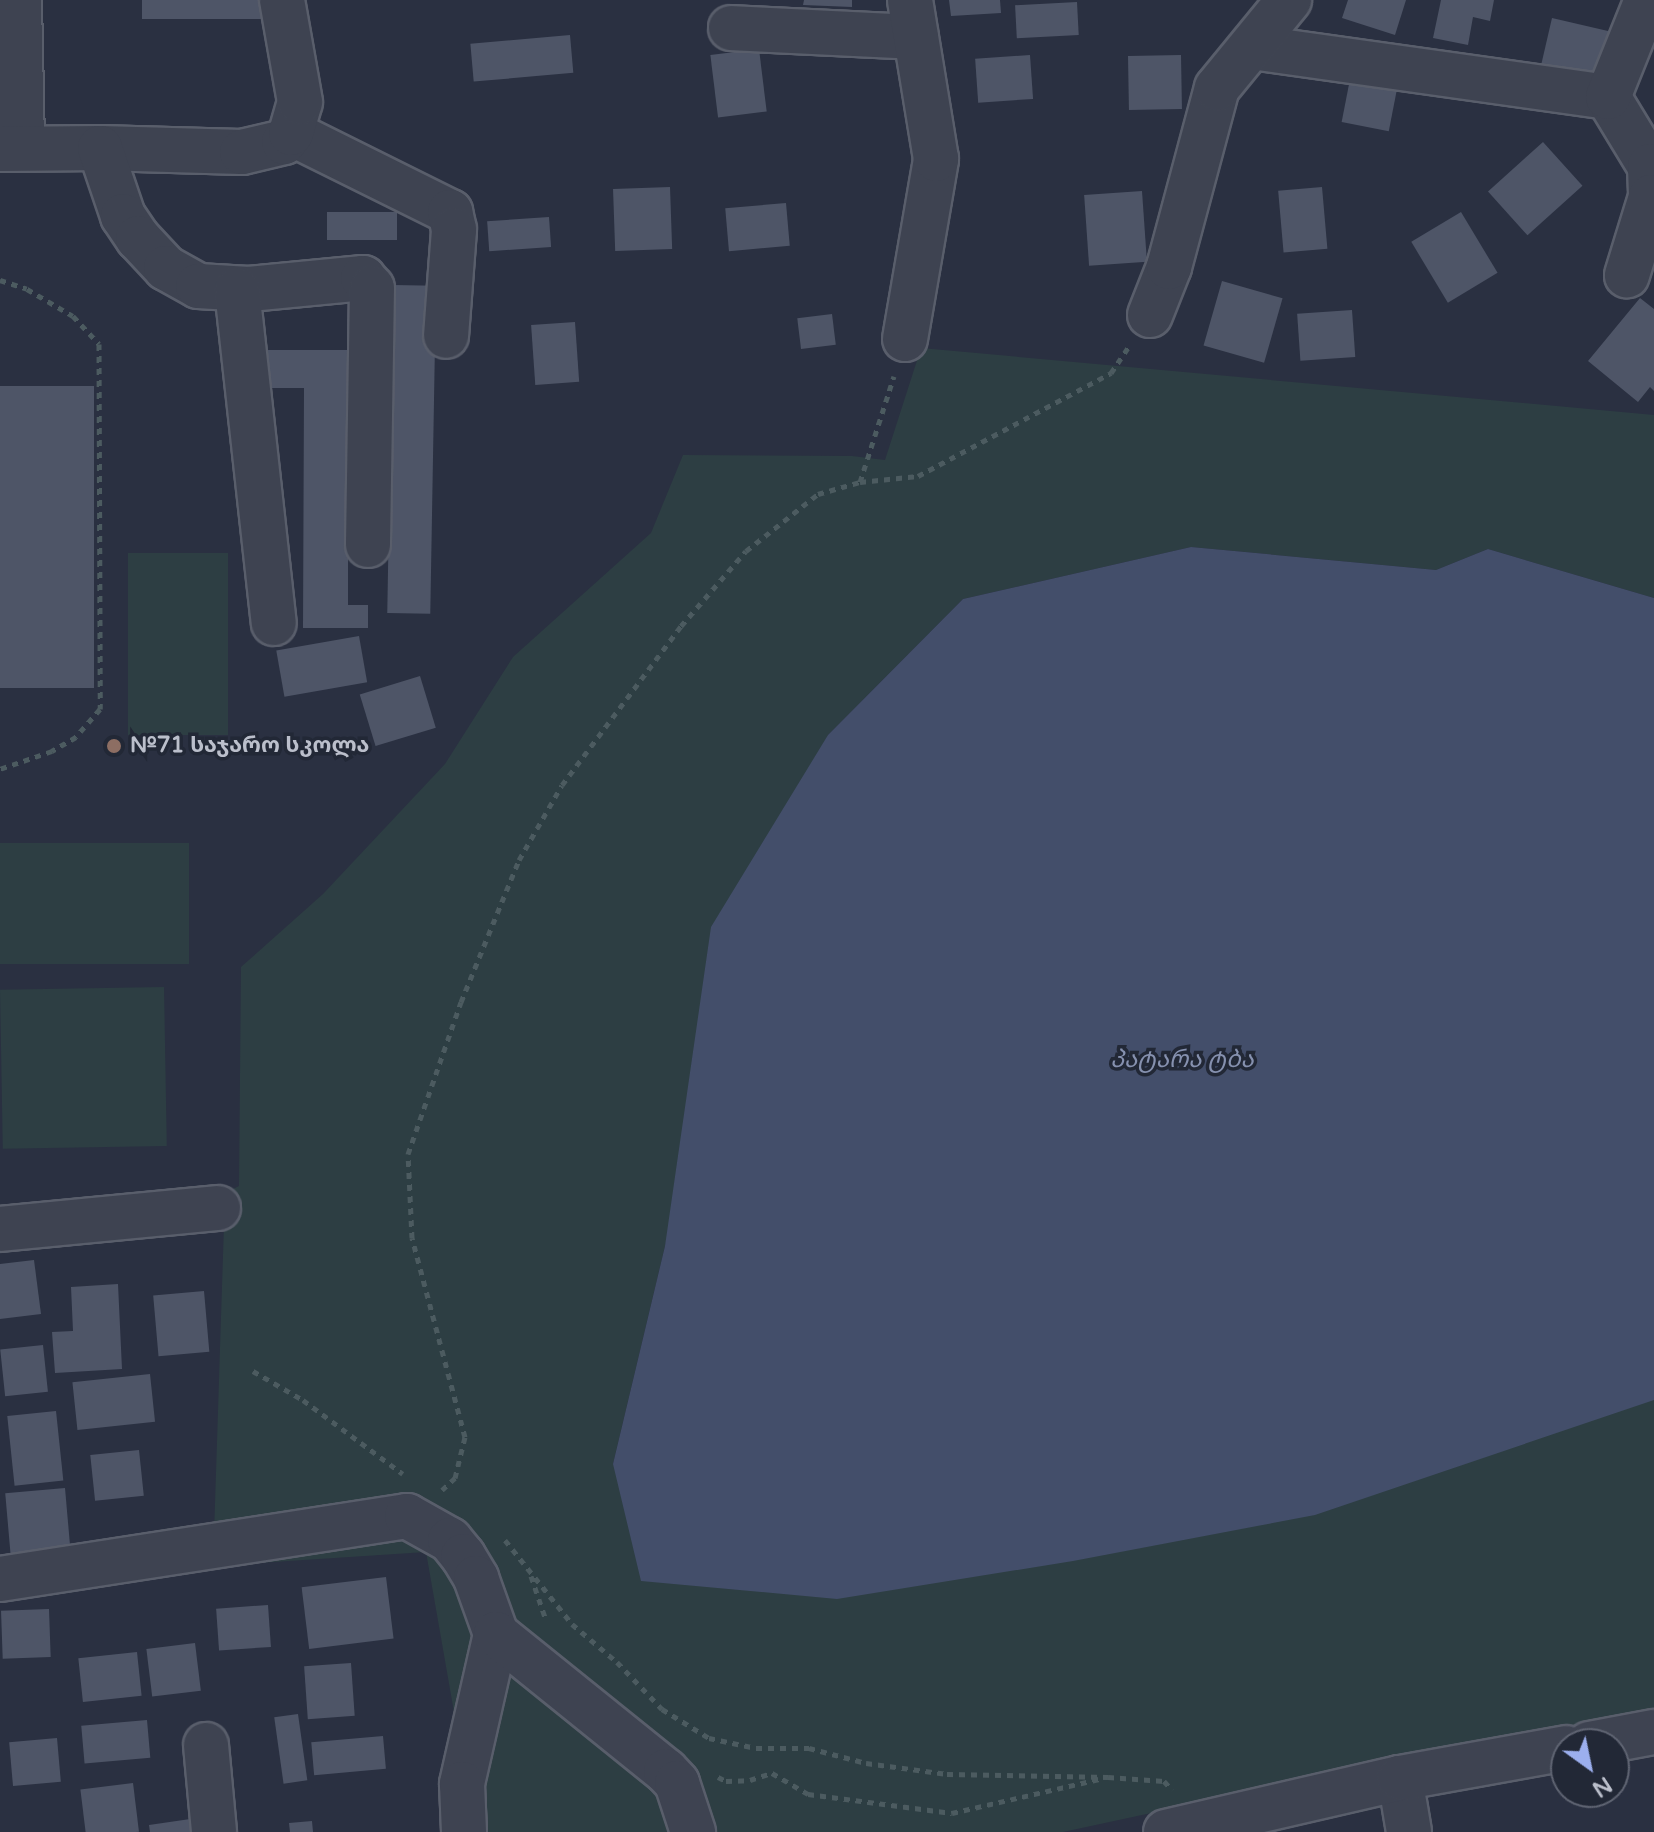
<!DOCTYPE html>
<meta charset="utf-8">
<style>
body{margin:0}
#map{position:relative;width:1654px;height:1832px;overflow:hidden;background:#2a3041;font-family:"Varela Round","Noto Sans Georgian",sans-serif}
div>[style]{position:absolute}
.green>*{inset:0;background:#2d3e43;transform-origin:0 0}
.water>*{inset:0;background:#434e6a}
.building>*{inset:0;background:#4e5567;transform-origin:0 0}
.path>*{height:5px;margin-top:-2.5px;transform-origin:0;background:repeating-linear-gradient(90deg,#4c5b60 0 6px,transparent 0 12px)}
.roads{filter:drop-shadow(2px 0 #595e6b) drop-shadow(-2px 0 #595e6b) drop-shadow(0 2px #595e6b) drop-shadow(0 -2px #595e6b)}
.minor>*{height:44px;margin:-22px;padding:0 22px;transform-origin:22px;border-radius:22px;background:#3e4351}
.dots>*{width:22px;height:22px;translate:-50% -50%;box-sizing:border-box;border:4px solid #222836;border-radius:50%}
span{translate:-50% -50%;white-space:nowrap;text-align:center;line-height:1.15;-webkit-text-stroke:7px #222836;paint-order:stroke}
.poi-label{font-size:22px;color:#bbbfcb;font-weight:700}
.left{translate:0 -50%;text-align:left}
.water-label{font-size:24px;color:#8691af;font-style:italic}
.north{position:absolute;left:1550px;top:1728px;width:80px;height:80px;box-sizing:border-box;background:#222836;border:2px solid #5f6472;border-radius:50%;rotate:147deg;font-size:22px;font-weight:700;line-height:32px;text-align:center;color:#bbbfcb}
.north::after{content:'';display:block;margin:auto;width:28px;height:36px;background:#9cafee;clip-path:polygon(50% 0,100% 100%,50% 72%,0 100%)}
</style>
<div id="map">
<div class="green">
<i style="clip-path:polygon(921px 348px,1654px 415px,1654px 598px,1488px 549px,1436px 570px,1191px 547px,963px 599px,828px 735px,665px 1246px,613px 1464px,1654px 1397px,1654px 1712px,1398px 1760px,1063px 1832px,475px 1832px,426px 1552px,213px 1566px,225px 1193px,239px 1186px,241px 967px,323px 894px,445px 764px,513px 657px,651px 533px,683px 455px,852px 456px,885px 460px)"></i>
<i style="left:128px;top:553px;width:100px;height:182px"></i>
<i style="left:189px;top:843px;width:121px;height:189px;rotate:90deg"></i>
<i style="left:164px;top:987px;width:159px;height:164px;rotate:89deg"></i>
</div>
<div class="water">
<i style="clip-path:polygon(1191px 547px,1436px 570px,1488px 549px,1654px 598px,1654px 1400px,1315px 1515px,1073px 1561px,837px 1599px,641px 1581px,613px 1464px,665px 1246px,711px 927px,828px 735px,963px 599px)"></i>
</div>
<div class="building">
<i style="left:142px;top:0;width:119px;height:19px"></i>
<i style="clip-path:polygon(804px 0,852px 0,852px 7px,803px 5px)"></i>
<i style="clip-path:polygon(949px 0,1000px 0,1001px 13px,951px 16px)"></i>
<i style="clip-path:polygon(1348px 0,1406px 0,1395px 35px,1342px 18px)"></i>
<i style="clip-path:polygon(1441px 0,1494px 0,1490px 21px,1473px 17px,1468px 45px,1433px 38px)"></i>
<i style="left:1077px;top:2px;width:33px;height:62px;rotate:87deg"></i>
<i style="left:1552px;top:18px;width:63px;height:48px;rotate:13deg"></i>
<i style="left:570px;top:35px;width:38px;height:100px;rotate:85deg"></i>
<i style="left:759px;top:49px;width:63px;height:49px;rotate:83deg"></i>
<i style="left:1030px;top:55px;width:44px;height:55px;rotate:86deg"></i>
<i style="left:1181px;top:55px;width:54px;height:53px;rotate:89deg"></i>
<i style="left:1351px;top:74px;width:48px;height:49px;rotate:11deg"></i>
<i style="left:1543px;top:142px;width:59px;height:74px;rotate:48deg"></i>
<i style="left:670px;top:187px;width:62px;height:57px;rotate:88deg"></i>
<i style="left:1322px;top:187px;width:62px;height:44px;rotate:85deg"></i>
<i style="left:1142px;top:191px;width:71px;height:58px;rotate:86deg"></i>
<i style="left:786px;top:203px;width:43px;height:61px;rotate:85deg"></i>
<i style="left:327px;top:212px;width:70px;height:28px"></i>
<i style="left:1461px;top:212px;width:71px;height:58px;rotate:59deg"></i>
<i style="left:549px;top:217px;width:30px;height:62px;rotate:86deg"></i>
<i style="left:1222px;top:281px;width:63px;height:67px;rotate:16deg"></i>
<i style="left:393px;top:285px;width:43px;height:328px;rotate:1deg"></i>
<i style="clip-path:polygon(1640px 298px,1654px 309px,1654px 391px,1650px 387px,1638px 402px,1588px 361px)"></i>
<i style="left:1352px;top:310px;width:47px;height:55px;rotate:86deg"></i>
<i style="left:832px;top:314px;width:31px;height:35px;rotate:83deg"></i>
<i style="left:575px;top:322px;width:60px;height:44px;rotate:86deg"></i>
<i style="clip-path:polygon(260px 350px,348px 350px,348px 605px,368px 605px,368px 628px,303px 628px,304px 388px,259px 388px)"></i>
<i style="left:0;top:386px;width:94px;height:302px"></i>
<i style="left:359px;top:636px;width:47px;height:84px;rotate:80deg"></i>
<i style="left:420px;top:676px;width:54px;height:63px;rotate:73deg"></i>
<i style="clip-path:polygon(34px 1260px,41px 1314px,0 1319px,0 1264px)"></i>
<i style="clip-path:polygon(118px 1284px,122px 1369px,55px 1373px,52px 1332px,73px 1331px,71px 1287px)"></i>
<i style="left:204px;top:1291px;width:61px;height:51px;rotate:85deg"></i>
<i style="left:43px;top:1345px;width:47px;height:43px;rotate:84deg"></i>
<i style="left:150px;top:1374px;width:48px;height:78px;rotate:84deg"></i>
<i style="left:56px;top:1411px;width:70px;height:49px;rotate:84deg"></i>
<i style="left:139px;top:1450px;width:46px;height:49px;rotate:84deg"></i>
<i style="left:65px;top:1488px;width:65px;height:60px;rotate:85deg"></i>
<i style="left:386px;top:1577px;width:62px;height:85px;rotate:83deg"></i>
<i style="left:268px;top:1605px;width:42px;height:52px;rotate:86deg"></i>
<i style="left:49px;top:1609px;width:48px;height:48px;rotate:88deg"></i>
<i style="left:195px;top:1643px;width:48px;height:49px;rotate:83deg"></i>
<i style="left:137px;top:1652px;width:44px;height:59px;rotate:84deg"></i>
<i style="left:351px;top:1663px;width:53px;height:47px;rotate:86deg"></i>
<i style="left:298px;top:1714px;width:67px;height:24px;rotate:82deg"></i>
<i style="left:147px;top:1720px;width:38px;height:66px;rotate:85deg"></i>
<i style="left:383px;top:1736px;width:33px;height:72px;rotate:85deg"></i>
<i style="left:57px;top:1738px;width:44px;height:48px;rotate:85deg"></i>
<i style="left:133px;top:1783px;width:49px;height:53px;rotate:83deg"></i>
<i style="clip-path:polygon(204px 1817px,206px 1832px,150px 1832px,149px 1825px)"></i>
<i style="clip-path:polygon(312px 1821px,313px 1832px,290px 1832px,289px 1823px)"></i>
</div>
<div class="path">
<i style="left:0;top:280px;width:28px;rotate:18deg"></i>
<i style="left:27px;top:289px;width:53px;rotate:30.4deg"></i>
<i style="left:73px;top:316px;width:38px;rotate:47deg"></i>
<i style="left:99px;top:344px;width:365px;rotate:89.8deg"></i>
<i style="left:100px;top:709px;width:37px;rotate:131deg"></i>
<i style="left:76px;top:737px;width:28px;rotate:150deg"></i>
<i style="left:52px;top:751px;width:55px;rotate:160.9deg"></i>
<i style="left:860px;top:482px;width:111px;rotate:-72.2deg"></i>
<i style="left:253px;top:1371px;width:58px;rotate:30.1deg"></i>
<i style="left:303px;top:1400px;width:124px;rotate:36.5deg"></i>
<i style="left:442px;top:1490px;width:18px;rotate:-43deg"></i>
<i style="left:455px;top:1478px;width:42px;rotate:-76.3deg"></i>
<i style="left:465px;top:1437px;width:206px;rotate:-104.9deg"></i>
<i style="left:412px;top:1238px;width:84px;rotate:-92.7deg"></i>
<i style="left:408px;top:1154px;width:161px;rotate:-70.8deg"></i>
<i style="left:461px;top:1002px;width:153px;rotate:-67.8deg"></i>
<i style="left:519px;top:860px;width:86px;rotate:-60.2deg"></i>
<i style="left:562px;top:785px;width:199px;rotate:-53.2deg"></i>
<i style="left:681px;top:626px;width:99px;rotate:-49.1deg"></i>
<i style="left:746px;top:551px;width:92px;rotate:-38.4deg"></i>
<i style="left:818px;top:494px;width:44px;rotate:-15.9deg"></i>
<i style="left:860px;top:482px;width:58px;rotate:-5.9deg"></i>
<i style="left:918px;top:476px;width:219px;rotate:-28.1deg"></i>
<i style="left:1111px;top:373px;width:32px;rotate:-56deg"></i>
<i style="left:505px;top:1540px;width:107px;rotate:51.4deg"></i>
<i style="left:572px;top:1624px;width:59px;rotate:40.2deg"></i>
<i style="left:617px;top:1662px;width:65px;rotate:46.2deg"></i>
<i style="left:662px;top:1709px;width:55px;rotate:31.7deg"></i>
<i style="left:709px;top:1738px;width:48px;rotate:12deg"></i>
<i style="left:756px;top:1748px;width:53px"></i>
<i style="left:809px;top:1748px;width:59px;rotate:14.7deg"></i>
<i style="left:866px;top:1763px;width:82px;rotate:7.7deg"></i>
<i style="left:947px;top:1774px;width:161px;rotate:1.1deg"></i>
<i style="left:1108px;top:1777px;width:56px;rotate:4.1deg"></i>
<i style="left:1164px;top:1781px;width:12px;rotate:48deg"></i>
<i style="left:531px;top:1576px;width:46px;rotate:71.2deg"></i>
<i style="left:718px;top:1777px;width:9px;rotate:27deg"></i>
<i style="left:726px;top:1781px;width:24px;rotate:-2deg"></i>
<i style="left:750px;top:1780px;width:23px;rotate:-18deg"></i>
<i style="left:772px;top:1773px;width:42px;rotate:30.3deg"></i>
<i style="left:808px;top:1794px;width:145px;rotate:7.5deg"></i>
<i style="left:952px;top:1813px;width:151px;rotate:-13deg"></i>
</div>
<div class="roads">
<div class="minor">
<i style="left:19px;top:0;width:148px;rotate:88.8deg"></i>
<i style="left:731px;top:28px;width:185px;rotate:2.8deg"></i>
<i style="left:1252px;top:47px;width:359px;rotate:8deg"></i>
<i style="left:1608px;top:97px;width:81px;rotate:58.7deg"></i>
<i style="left:1650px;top:166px;width:31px;rotate:88deg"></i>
<i style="left:1651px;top:197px;width:82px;rotate:107.1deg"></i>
<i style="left:1608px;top:97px;width:105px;rotate:-68.1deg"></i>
<i style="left:291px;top:133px;width:178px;rotate:26.4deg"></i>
<i style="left:450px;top:212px;width:18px;rotate:77deg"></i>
<i style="left:454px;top:230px;width:106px;rotate:94.3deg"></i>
<i style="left:100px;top:148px;width:142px;rotate:1.6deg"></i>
<i style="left:242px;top:152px;width:43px;rotate:-13.4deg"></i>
<i style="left:284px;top:142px;width:11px;rotate:-52deg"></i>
<i style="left:291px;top:133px;width:32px;rotate:-74deg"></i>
<i style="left:300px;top:102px;width:104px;rotate:-100deg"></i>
<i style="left:0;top:149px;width:100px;rotate:-0.6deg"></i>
<i style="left:100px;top:148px;width:72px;rotate:71.3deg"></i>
<i style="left:123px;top:216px;width:27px;rotate:56deg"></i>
<i style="left:138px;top:238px;width:41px;rotate:47deg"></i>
<i style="left:166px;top:268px;width:37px;rotate:29deg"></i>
<i style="left:198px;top:286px;width:51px;rotate:3.4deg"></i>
<i style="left:249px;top:289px;width:115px;rotate:-5.5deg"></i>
<i style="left:363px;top:278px;width:13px;rotate:48deg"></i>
<i style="left:372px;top:288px;width:257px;rotate:90.9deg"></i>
<i style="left:237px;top:290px;width:335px;rotate:83.7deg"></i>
<i style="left:1150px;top:315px;width:52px;rotate:-68.4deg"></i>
<i style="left:1169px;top:267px;width:185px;rotate:-75deg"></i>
<i style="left:1217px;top:88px;width:114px;rotate:-50.7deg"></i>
<i style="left:905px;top:339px;width:183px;rotate:-80.2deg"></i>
<i style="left:936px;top:159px;width:161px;rotate:-99.3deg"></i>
<i style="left:0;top:1229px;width:219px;rotate:-5.5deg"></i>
<i style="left:0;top:1579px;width:412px;rotate:-8.8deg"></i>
<i style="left:407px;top:1516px;width:49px;rotate:29.2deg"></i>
<i style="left:450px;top:1540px;width:21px;rotate:51deg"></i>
<i style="left:463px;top:1556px;width:26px;rotate:59deg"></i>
<i style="left:476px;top:1578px;width:59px;rotate:70.3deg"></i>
<i style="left:496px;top:1634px;width:154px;rotate:102.8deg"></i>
<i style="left:462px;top:1784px;width:48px;rotate:87.6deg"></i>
<i style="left:496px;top:1634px;width:218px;rotate:38.9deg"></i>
<i style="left:666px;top:1771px;width:16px;rotate:47deg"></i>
<i style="left:677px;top:1783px;width:52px;rotate:71.9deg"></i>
<i style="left:1589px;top:1744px;width:66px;rotate:-10.5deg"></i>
<i style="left:206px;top:1745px;width:87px;rotate:84.7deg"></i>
<i style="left:1400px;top:1778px;width:55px;rotate:80.5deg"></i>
<i style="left:1166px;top:1832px;width:240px;rotate:-13deg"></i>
<i style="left:1400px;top:1778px;width:169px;rotate:-10.2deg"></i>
</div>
</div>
<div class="dots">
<i style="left:114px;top:746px;background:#8d6e63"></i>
</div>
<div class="poi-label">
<span class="left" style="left:130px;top:746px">№71 საჯარო სკოლა</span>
</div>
<div class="water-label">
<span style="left:1182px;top:1060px">პატარა ტბა</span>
</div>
<div class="north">N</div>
</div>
